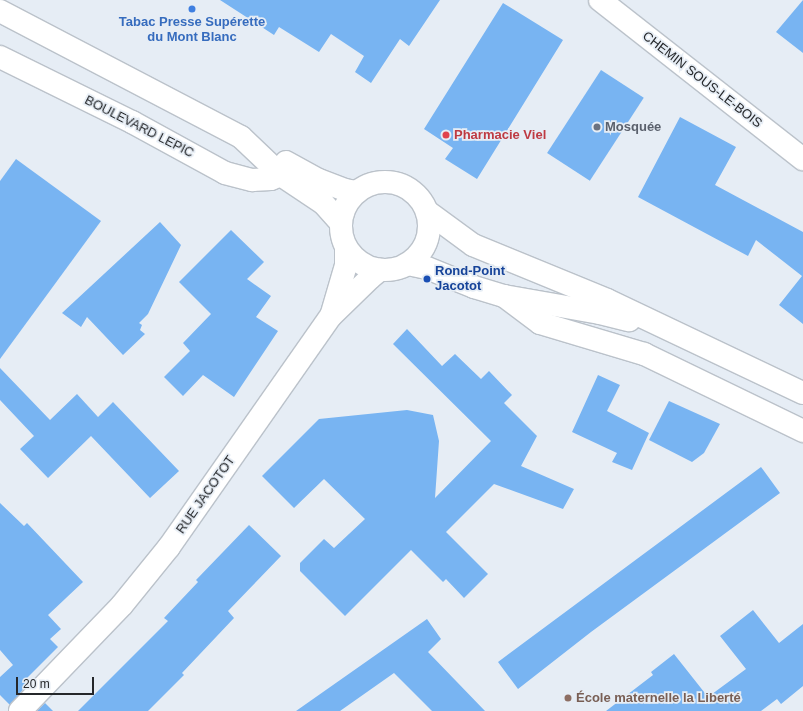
<!DOCTYPE html>
<meta charset="utf-8">
<style>
body{margin:0}
#map{position:relative;width:803px;height:711px;overflow:hidden;background:#e6edf5;font-family:Helvetica,sans-serif}
div>[style]{position:absolute}
.building>*{inset:0;background:#78b4f2;transform-origin:0 0}
.roads{filter:drop-shadow(1px 0 #bbc2ca) drop-shadow(-1px 0 #bbc2ca) drop-shadow(0 1px #bbc2ca) drop-shadow(0 -1px #bbc2ca)}
.minor>*{height:22px;margin:-11px;padding:0 11px;transform-origin:11px;border-radius:11px;background:#fff}
.major>*{height:22px;margin:-11px;padding:0 11px;transform-origin:11px;border-radius:11px;background:#fff}
.major>.ring{margin:-11px;padding:0;box-sizing:content-box;background:none;border:22px solid #fff;border-radius:50%}
.dots>*{width:11px;height:11px;translate:-50% -50%;box-sizing:border-box;border:2px solid #e6edf5;border-radius:50%}
span{translate:-50% -50%;white-space:nowrap;text-align:center;line-height:1.15;-webkit-text-stroke:3.5px #e6edf5;paint-order:stroke}
.shop-label{font-size:13px;color:#366cbe;font-weight:700}
.street-label{font-size:13px;color:#25272a}
.worship-label{font-size:13px;color:#5b616d;font-weight:700}
.left{translate:0 -50%;text-align:left}
.health-label{font-size:13px;color:#be3a42;font-weight:700}
.transit-label{font-size:13px;color:#164399;font-weight:700}
.education-label{font-size:13px;color:#785e54;font-weight:700}
.scale{position:absolute;left:16px;top:677px;width:78px;height:18px;box-sizing:border-box;border:2px solid #25272a;border-top:0;padding-left:5px;font-size:12px;line-height:14px;white-space:nowrap;color:#25272a;-webkit-text-stroke:3px #e6edf5;paint-order:stroke}
</style>
<div id="map">
<div class="building">
<i style="clip-path:polygon(220px 0,440px 0,409px 46px,400px 39px,371px 83px,355px 72px,364px 56px,331px 34px,319px 52px,279px 27px,274px 35px)"></i>
<i style="clip-path:polygon(803px 0,803px 53px,776px 32px)"></i>
<i style="clip-path:polygon(503px 3px,563px 40px,477px 179px,445px 159px,453px 148px,424px 129px)"></i>
<i style="left:601px;top:70px;width:51px;height:99px;rotate:33deg"></i>
<i style="clip-path:polygon(680px 117px,736px 147px,715px 185px,803px 232px,803px 324px,779px 305px,802px 276px,756px 240px,748px 256px,638px 197px)"></i>
<i style="clip-path:polygon(16px 159px,101px 221px,0 359px,0 181px)"></i>
<i style="clip-path:polygon(160px 222px,181px 245px,148px 314px,139px 323px,142px 325px,140px 330px,145px 334px,123px 355px,87px 317px,81px 327px,62px 313px)"></i>
<i style="clip-path:polygon(231px 230px,264px 262px,247px 279px,271px 296px,256px 317px,278px 331px,234px 397px,203px 375px,183px 396px,164px 377px,190px 351px,183px 343px,211px 314px,179px 282px)"></i>
<i style="clip-path:polygon(407px 329px,442px 366px,455px 354px,481px 379px,489px 371px,512px 395px,504px 403px,537px 436px,521px 466px,574px 489px,563px 509px,494px 484px,446px 532px,488px 574px,464px 598px,446px 579px,443px 582px,411px 550px,345px 616px,300px 571px,300px 563px,324px 539px,334px 548px,365px 519px,324px 479px,294px 508px,262px 476px,319px 419px,407px 410px,433px 415px,439px 441px,435px 498px,491px 441px,393px 344px)"></i>
<i style="clip-path:polygon(0 368px,50px 420px,77px 394px,98px 417px,113px 402px,179px 471px,150px 498px,91px 436px,48px 478px,20px 449px,34px 436px,0 400px)"></i>
<i style="clip-path:polygon(598px 375px,620px 385px,607px 411px,649px 433px,632px 470px,612px 462px,617px 453px,572px 432px)"></i>
<i style="clip-path:polygon(669px 401px,720px 424px,704px 453px,692px 462px,649px 440px)"></i>
<i style="clip-path:polygon(761px 467px,780px 493px,591px 632px,518px 689px,498px 662px)"></i>
<i style="clip-path:polygon(0 503px,24px 526px,27px 523px,83px 582px,48px 615px,61px 629px,50px 639px,58px 647px,24px 681px,27px 685px,10px 705px,0 695px,0 677px,13px 665px,0 650px)"></i>
<i style="clip-path:polygon(249px 525px,281px 556px,228px 611px,234px 618px,182px 673px,184px 675px,148px 711px,78px 711px,168px 621px,164px 618px,198px 582px,196px 580px)"></i>
<i style="clip-path:polygon(753px 610px,779px 643px,803px 624px,803px 686px,781px 704px,777px 699px,761px 711px,606px 711px,653px 675px,651px 672px,674px 654px,708px 697px,746px 669px,720px 636px)"></i>
<i style="clip-path:polygon(427px 619px,441px 639px,428px 652px,485px 711px,432px 711px,394px 673px,340px 711px,296px 711px)"></i>
<i style="clip-path:polygon(45px 703px,53px 711px,37px 711px)"></i>
</div>
<div class="roads">
<div class="minor">
<i style="left:600px;top:0;width:258px;rotate:38.1deg"></i>
<i style="left:0;top:57px;width:147px;rotate:26.2deg"></i>
<i style="left:132px;top:122px;width:106px;rotate:28.7deg"></i>
<i style="left:225px;top:173px;width:28px;rotate:15deg"></i>
<i style="left:252px;top:180px;width:19px;rotate:-3deg"></i>
<i style="left:271px;top:179px;width:11px;rotate:-22deg"></i>
<i style="left:504px;top:296px;width:45px;rotate:36.9deg"></i>
<i style="left:540px;top:323px;width:109px;rotate:16.6deg"></i>
<i style="left:644px;top:354px;width:177px;rotate:25.8deg"></i>
<i style="left:332px;top:313px;width:50px;rotate:-73.7deg"></i>
<i style="left:346px;top:265px;width:17px;rotate:-90deg"></i>
<i style="left:20px;top:711px;width:147px;rotate:-46.1deg"></i>
<i style="left:122px;top:605px;width:75px;rotate:-51deg"></i>
<i style="left:169px;top:547px;width:282px;rotate:-55deg"></i>
<i style="left:331px;top:316px;width:54px;rotate:-44.3deg"></i>
<i style="left:370px;top:278px;width:13px;rotate:-39deg"></i>
</div>
<div class="major">
<i style="left:0;top:11px;width:272px;rotate:27.6deg"></i>
<i style="left:241px;top:137px;width:55px;rotate:43.5deg"></i>
<i style="left:281px;top:175px;width:50px;rotate:33.7deg"></i>
<i style="left:323px;top:203px;width:25px;rotate:48deg"></i>
<i style="left:286px;top:162px;width:38px;rotate:29deg"></i>
<i style="left:319px;top:180px;width:28px;rotate:21deg"></i>
<i style="left:345px;top:190px;width:11px;rotate:10deg"></i>
<i class="ring" style="left:341px;top:182px;width:66px;height:66px"></i>
<i style="left:428px;top:212px;width:56px;rotate:36.3deg"></i>
<i style="left:473px;top:245px;width:145px;rotate:22.3deg"></i>
<i style="left:607px;top:300px;width:217px;rotate:25.4deg"></i>
<i style="left:408px;top:264px;width:19px;rotate:12deg"></i>
<i style="left:427px;top:268px;width:51px;rotate:22deg"></i>
<i style="left:474px;top:287px;width:31px;rotate:17deg"></i>
<i style="left:504px;top:296px;width:97px;rotate:10deg"></i>
<i style="left:600px;top:313px;width:30px;rotate:14deg"></i>
</div>
</div>
<div class="dots">
<i style="left:192px;top:9px;background:#3f7fe0"></i>
<i style="left:597px;top:127px;background:#6b7280"></i>
<i style="left:446px;top:135px;background:#e0444e"></i>
<i style="left:427px;top:279px;background:#1a4fb4"></i>
<i style="left:568px;top:698px;background:#8d6e63"></i>
</div>
<div class="shop-label">
<span style="left:192px;top:30px">Tabac Presse Supérette<br>du Mont Blanc</span>
</div>
<div class="street-label">
<span style="left:702px;top:80px;rotate:38deg">CHEMIN SOUS-LE-BOIS</span>
<span style="left:139px;top:127px;rotate:27deg">BOULEVARD LEPIC</span>
<span style="left:206px;top:495px;rotate:-55deg">RUE JACOTOT</span>
</div>
<div class="worship-label">
<span class="left" style="left:605px;top:127px">Mosquée</span>
</div>
<div class="health-label">
<span class="left" style="left:454px;top:135px">Pharmacie Viel</span>
</div>
<div class="transit-label">
<span class="left" style="left:435px;top:279px">Rond-Point<br>Jacotot</span>
</div>
<div class="education-label">
<span class="left" style="left:576px;top:698px">École maternelle la Liberté</span>
</div>
<div class="scale">20 m</div>
</div>
